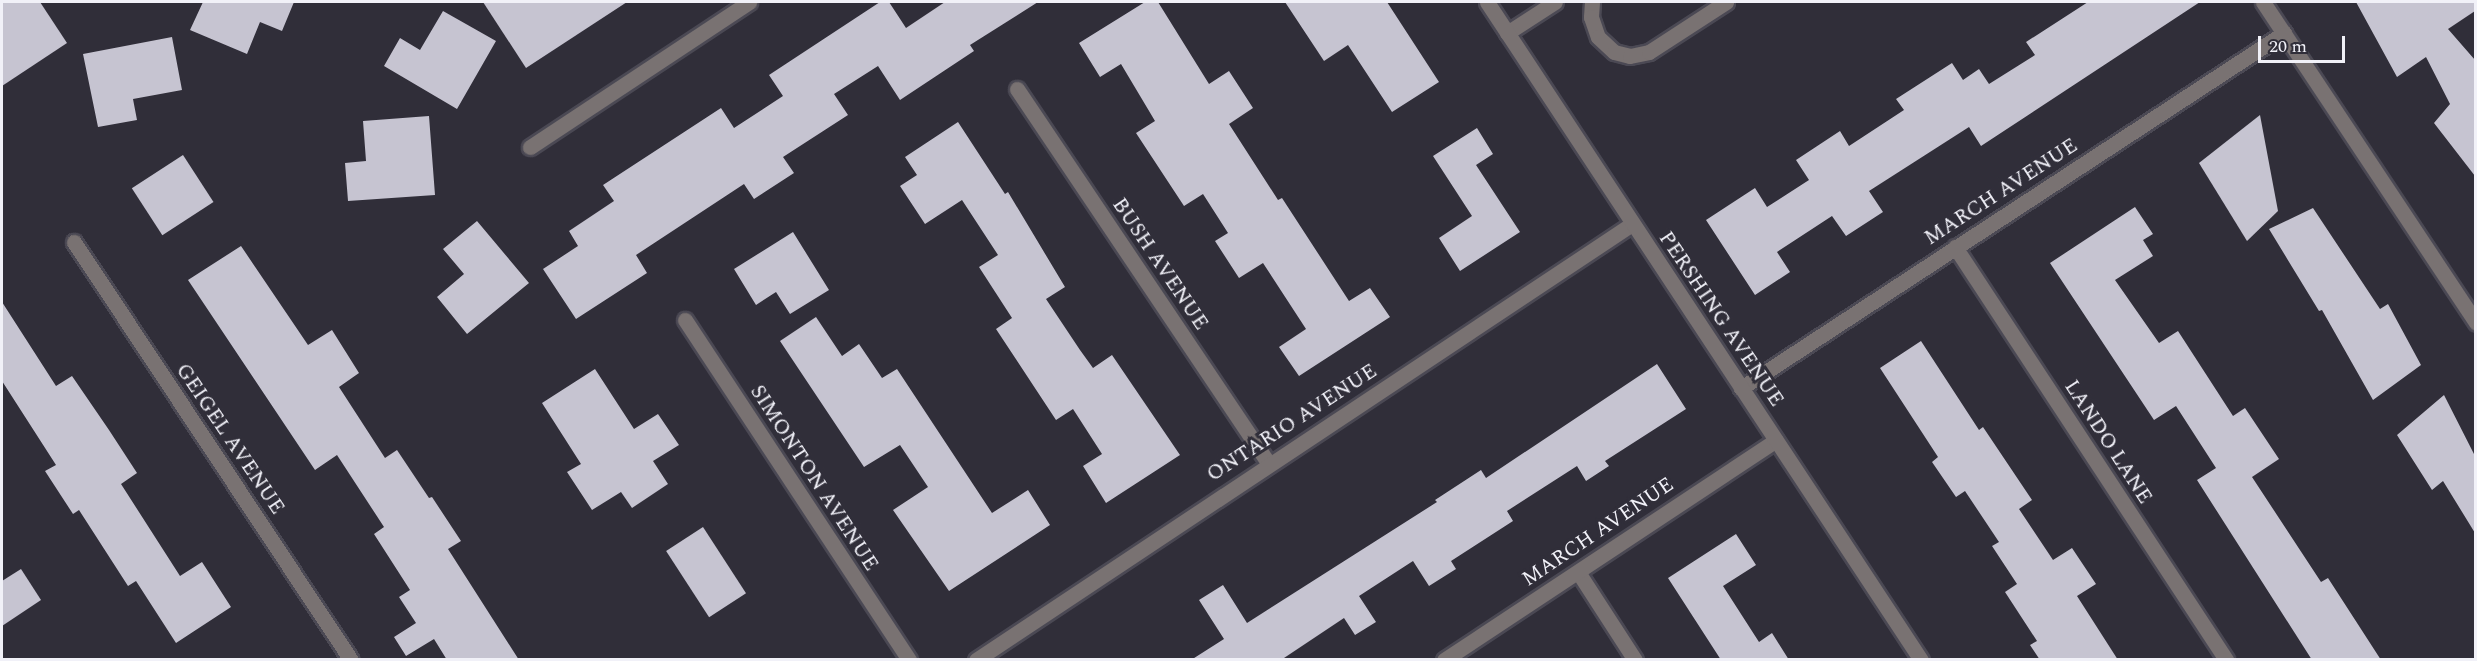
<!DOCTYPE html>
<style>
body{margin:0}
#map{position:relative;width:2477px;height:661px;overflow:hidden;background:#302e39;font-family:Spectral,serif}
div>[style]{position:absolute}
.building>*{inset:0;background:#c6c4d1;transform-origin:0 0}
.roads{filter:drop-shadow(2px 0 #4b4954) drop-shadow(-2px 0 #4b4954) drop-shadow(0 2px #4b4954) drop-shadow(0 -2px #4b4954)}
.service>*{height:15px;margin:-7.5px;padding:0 7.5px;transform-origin:7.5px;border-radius:7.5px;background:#797272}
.minor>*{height:15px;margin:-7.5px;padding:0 7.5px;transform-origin:7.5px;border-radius:7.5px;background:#797272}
.tertiary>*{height:15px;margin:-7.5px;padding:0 7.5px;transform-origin:7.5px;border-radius:7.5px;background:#797272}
span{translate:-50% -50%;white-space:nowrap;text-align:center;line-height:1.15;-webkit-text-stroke:6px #302e39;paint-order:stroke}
.street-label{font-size:21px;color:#f1f1f8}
.frame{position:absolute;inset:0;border:3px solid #f1f1f8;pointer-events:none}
.scale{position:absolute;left:2258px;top:36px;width:87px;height:27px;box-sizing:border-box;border:3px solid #f1f1f8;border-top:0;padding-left:8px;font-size:18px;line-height:21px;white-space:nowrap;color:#f1f1f8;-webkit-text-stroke:4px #302e39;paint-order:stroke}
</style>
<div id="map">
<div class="building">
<i style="clip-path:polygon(2px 2px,40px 2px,67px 43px,2px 86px)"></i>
<i style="clip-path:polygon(203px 2px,294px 2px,282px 31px,260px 22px,247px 54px,190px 30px)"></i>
<i style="clip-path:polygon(483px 2px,627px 2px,526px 68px)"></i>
<i style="clip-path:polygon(880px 2px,889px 2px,906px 28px,945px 2px,1038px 2px,970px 45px,974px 51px,900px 100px,878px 66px,834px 94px,848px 115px,783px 157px,794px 173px,754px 199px,744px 184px,636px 255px,647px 273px,576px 319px,543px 269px,578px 246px,569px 231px,614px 201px,603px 185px,721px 108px,734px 128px,783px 96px,769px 75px)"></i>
<i style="clip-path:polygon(1145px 2px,1158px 2px,1209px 84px,1229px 71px,1253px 108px,1229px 124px,1278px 200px,1282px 198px,1349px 301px,1370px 288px,1390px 317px,1299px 376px,1279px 347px,1306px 329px,1263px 263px,1239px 278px,1215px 241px,1228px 233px,1203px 194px,1184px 206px,1136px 133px,1155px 121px,1121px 64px,1100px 77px,1079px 43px)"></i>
<i style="clip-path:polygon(1285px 2px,1387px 2px,1439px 82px,1392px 112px,1348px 45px,1324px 61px)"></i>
<i style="clip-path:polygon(2088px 2px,2200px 2px,1981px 146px,1969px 127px,1869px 191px,1883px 212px,1846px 236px,1832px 216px,1777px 252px,1790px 272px,1755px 295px,1706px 220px,1755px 188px,1767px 207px,1809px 180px,1796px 160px,1840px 131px,1849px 146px,1904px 110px,1896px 99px,1952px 63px,1963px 80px,1979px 69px,1989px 84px,2035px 55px,2026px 42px)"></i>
<i style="clip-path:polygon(2356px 2px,2475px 2px,2475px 11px,2448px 29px,2475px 60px,2475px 176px,2434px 123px,2450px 104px,2426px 57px,2397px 77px)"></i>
<i style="clip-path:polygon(443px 11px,496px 41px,457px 109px,384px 66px,400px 38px,420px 50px)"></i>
<i style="clip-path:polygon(172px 37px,182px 90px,133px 99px,137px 120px,98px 127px,83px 54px)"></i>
<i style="clip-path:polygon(2260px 115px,2278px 211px,2247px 241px,2199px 163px)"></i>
<i style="clip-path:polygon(429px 116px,435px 195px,348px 201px,345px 163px,366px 161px,363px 121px)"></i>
<i style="clip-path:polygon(958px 122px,1005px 194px,1008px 192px,1065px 287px,1046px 299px,1080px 350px,1093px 368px,1112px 355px,1180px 455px,1106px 503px,1083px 466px,1102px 454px,1073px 409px,1056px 420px,996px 329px,1012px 318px,979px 267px,998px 255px,962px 200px,925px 224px,900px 186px,917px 175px,905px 157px)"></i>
<i style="clip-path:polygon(1477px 128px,1493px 154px,1476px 165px,1520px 232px,1460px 271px,1439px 238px,1472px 216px,1433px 156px)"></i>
<i style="left:183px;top:155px;width:56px;height:61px;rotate:57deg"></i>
<i style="clip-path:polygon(2135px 207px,2153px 234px,2143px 240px,2153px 256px,2115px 280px,2159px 343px,2178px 331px,2233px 416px,2245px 408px,2279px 459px,2252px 477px,2321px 582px,2328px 578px,2381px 660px,2312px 660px,2197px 480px,2216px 468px,2176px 406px,2154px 420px,2050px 263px)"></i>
<i style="clip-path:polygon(2313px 208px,2380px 309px,2388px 304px,2421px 365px,2373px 400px,2322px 310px,2319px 311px,2269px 229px)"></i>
<i style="clip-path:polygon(477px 221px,529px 283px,467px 334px,437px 297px,464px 274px,443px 249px)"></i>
<i style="clip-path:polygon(793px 232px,829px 290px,790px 314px,776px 292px,756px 305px,734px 269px)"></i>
<i style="clip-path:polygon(241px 246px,308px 345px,332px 330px,359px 373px,339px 387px,385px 458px,397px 450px,429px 498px,432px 497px,461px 541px,448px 549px,519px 660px,447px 660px,434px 639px,406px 656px,394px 637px,416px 623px,399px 597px,410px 590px,374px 534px,384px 527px,337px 455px,315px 470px,188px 280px)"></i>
<i style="clip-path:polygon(2px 302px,56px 386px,72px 376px,109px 430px,137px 473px,121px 484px,180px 576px,202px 562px,231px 607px,176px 643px,136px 581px,128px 586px,79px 510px,73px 514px,45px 471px,56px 465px,2px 381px)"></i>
<i style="clip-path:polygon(816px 317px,842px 356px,859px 344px,882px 378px,897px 369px,992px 513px,1028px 490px,1050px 525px,949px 591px,893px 510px,928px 487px,900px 445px,864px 467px,780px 341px)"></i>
<i style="clip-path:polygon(1921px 341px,1979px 430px,1983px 427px,2032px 500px,2019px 509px,2053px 560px,2072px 548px,2096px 584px,2077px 596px,2118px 660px,2040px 660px,2030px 645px,2037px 641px,2005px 592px,2017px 584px,1992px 546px,1999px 542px,1965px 491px,1956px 497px,1932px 462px,1938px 457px,1880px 368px)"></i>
<i style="clip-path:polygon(1657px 364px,1686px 409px,1605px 461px,1609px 466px,1586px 481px,1577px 466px,1507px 511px,1513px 521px,1451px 561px,1456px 569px,1429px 586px,1413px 561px,1359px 596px,1376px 622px,1355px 635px,1344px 618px,1281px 660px,1191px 660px,1224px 639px,1199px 600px,1223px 585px,1247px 623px,1437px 502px,1435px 500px,1481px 470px,1486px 478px)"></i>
<i style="clip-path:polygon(595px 369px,634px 429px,658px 414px,679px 445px,653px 461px,668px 484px,632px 508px,621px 492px,592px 510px,567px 472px,581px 464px,542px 403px)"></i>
<i style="clip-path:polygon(2444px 395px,2475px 456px,2475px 533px,2443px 481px,2432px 490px,2397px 435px)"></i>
<i style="left:703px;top:527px;width:79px;height:44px;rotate:57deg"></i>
<i style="clip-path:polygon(1736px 534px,1756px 565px,1723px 586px,1759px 642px,1772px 633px,1789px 660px,1721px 660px,1668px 578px)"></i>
<i style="clip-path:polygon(21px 569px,41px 600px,2px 626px,2px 581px)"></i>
</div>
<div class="roads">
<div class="service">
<i style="left:1592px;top:2px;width:15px;rotate:94deg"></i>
<i style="left:1591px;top:17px;width:21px;rotate:71deg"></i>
<i style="left:1598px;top:37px;width:22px;rotate:43deg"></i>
<i style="left:1614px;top:52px;width:16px;rotate:14deg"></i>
<i style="left:1630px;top:56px;width:19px;rotate:-12deg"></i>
<i style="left:1649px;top:52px;width:92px;rotate:-33deg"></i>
<i style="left:1507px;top:33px;width:57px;rotate:-32.9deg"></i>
</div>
<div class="minor">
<i style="left:2263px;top:2px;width:385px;rotate:56.4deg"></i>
<i style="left:1017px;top:89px;width:450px;rotate:56.1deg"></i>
<i style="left:530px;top:147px;width:263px;rotate:-33.5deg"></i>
<i style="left:74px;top:242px;width:501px;rotate:56.47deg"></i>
<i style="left:1955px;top:247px;width:494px;rotate:56.7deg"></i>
<i style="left:685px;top:320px;width:407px;rotate:56.6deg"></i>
<i style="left:1741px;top:388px;width:649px;rotate:-33.18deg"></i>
<i style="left:1578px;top:572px;width:105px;rotate:57.1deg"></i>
<i style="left:976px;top:660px;width:788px;rotate:-33.61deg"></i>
<i style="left:1444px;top:660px;width:398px;rotate:-33.5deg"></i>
</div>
<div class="tertiary">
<i style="left:1487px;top:2px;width:788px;rotate:56.59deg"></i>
</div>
</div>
<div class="street-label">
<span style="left:2001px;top:192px;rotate:-33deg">MARCH AVENUE</span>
<span style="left:1160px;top:264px;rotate:56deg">BUSH AVENUE</span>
<span style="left:1721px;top:319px;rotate:56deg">PERSHING AVENUE</span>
<span style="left:1292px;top:423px;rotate:-33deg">ONTARIO AVENUE</span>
<span style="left:230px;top:439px;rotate:56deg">GEIGEL AVENUE</span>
<span style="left:2108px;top:442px;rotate:57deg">LANDO LANE</span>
<span style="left:814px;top:478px;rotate:57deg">SIMONTON AVENUE</span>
<span style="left:1598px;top:532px;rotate:-34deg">MARCH AVENUE</span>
</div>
<div class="frame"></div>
<div class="scale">20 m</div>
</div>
